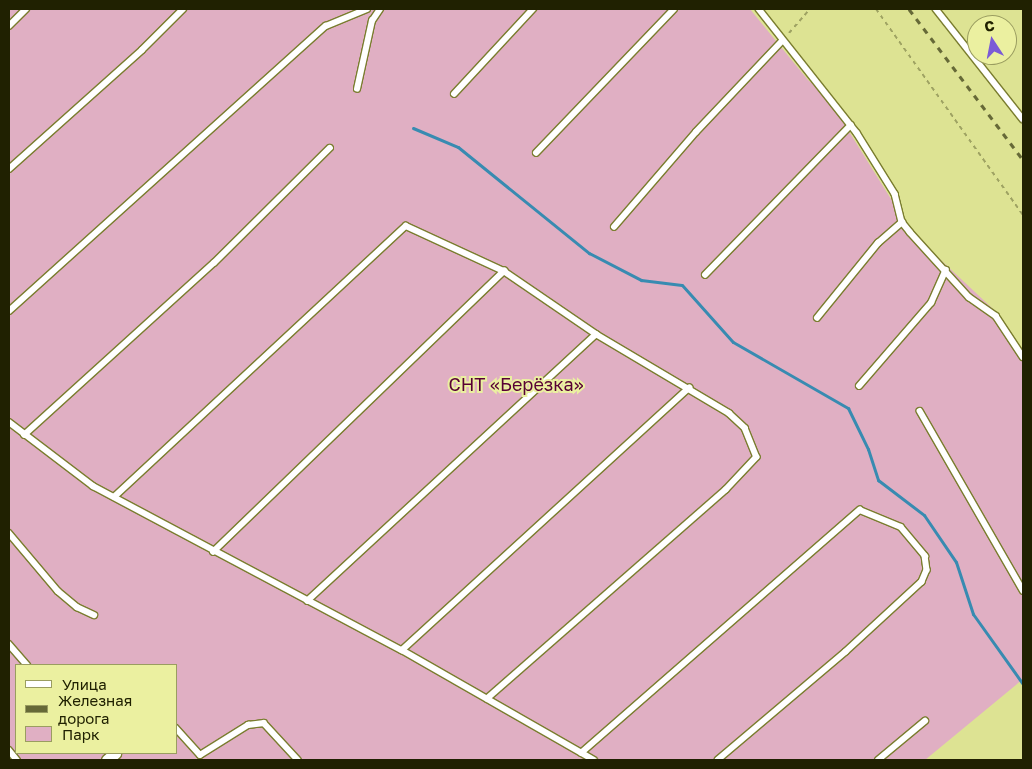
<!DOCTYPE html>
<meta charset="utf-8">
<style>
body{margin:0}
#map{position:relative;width:1032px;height:769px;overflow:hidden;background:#dde393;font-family:"Golos Text",sans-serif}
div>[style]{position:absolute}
.green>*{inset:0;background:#e0afc3}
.stream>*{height:3px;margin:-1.5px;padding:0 1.5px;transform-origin:1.5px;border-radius:1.5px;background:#388bb1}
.path>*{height:2px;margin-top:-1px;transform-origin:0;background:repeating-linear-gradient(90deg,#9ea262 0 4px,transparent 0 8px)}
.roads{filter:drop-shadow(1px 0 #7a7d2f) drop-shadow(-1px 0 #7a7d2f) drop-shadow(0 1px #7a7d2f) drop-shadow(0 -1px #7a7d2f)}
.lane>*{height:5.5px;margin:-2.75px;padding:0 2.75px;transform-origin:2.75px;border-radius:2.75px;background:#fff}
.street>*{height:11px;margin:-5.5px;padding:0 5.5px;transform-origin:5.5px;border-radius:5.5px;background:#fff}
.rail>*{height:3px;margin-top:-1.5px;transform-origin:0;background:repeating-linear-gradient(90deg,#666937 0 6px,transparent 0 12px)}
span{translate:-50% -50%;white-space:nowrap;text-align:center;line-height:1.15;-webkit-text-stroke:4px #ebf0a0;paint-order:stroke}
.park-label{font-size:18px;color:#580035}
.frame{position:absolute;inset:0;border:10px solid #202101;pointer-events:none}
.legend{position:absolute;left:15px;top:664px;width:162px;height:90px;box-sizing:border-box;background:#ebf0a0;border:1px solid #9a9d60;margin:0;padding:6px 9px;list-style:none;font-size:15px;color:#202101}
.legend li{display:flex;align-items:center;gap:10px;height:25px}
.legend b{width:25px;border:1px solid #9a9d60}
.north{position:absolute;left:967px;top:15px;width:50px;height:50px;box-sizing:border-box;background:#ebf0a0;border:1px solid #9a9d60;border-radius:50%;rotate:349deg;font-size:14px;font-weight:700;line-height:20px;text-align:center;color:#202101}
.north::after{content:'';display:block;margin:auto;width:18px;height:22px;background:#7b5bd6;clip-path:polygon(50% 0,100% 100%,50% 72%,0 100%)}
</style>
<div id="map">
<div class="green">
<i style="clip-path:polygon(evenodd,9px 9px,750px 9px,808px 80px,827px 96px,896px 207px,896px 218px,993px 309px,1023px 350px,1023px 679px,925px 760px,9px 760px,9px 9px,16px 665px,176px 665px,176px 753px,16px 753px,16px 665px)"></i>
</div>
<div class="stream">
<i style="left:413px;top:128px;width:49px;rotate:22.9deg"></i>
<i style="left:458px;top:147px;width:169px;rotate:39deg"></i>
<i style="left:589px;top:253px;width:59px;rotate:27.4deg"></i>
<i style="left:641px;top:280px;width:41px;rotate:7deg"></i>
<i style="left:682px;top:285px;width:76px;rotate:48.2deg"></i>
<i style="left:733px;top:342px;width:133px;rotate:29.9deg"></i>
<i style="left:848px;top:408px;width:46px;rotate:64deg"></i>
<i style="left:868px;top:449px;width:33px;rotate:72deg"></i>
<i style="left:878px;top:480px;width:58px;rotate:37.3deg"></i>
<i style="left:924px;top:515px;width:57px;rotate:55.8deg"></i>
<i style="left:956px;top:562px;width:55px;rotate:71.9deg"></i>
<i style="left:973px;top:614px;width:86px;rotate:54.5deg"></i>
</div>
<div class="path">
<i style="left:876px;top:9px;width:253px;rotate:54.5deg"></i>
<i style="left:789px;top:33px;width:32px;rotate:-49deg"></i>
</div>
<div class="roads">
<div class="lane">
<i style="left:759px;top:9px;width:158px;rotate:51.7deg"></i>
<i style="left:857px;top:133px;width:72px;rotate:58.1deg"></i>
<i style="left:895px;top:194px;width:29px;rotate:76deg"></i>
<i style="left:902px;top:222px;width:13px;rotate:51deg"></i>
<i style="left:910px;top:232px;width:88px;rotate:47.8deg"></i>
<i style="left:969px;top:297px;width:33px;rotate:35deg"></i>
<i style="left:996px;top:316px;width:49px;rotate:56.6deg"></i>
<i style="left:936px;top:9px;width:140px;rotate:51.7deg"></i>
<i style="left:9px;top:26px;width:24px;rotate:-45deg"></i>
<i style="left:357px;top:89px;width:70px;rotate:-77.6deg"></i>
<i style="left:372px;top:21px;width:14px;rotate:-56deg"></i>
<i style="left:454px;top:94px;width:116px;rotate:-47.1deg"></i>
<i style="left:536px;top:153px;width:199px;rotate:-46.2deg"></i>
<i style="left:9px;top:169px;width:178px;rotate:-41.8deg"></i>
<i style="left:142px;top:50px;width:58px;rotate:-45deg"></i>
<i style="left:614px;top:227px;width:125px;rotate:-49.2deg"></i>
<i style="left:696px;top:132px;width:125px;rotate:-46.6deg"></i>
<i style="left:705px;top:275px;width:209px;rotate:-45.8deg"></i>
<i style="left:9px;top:311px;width:426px;rotate:-42deg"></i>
<i style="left:326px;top:26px;width:44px;rotate:-22.5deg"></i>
<i style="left:817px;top:318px;width:97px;rotate:-50.9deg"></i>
<i style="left:878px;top:243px;width:32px;rotate:-41deg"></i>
<i style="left:859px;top:386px;width:110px;rotate:-49.1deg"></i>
<i style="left:931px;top:303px;width:36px;rotate:-66deg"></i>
<i style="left:920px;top:411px;width:207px;rotate:60.1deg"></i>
<i style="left:9px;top:422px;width:106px;rotate:37.3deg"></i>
<i style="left:93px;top:486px;width:350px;rotate:28deg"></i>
<i style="left:402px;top:650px;width:221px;rotate:29.8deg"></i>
<i style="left:24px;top:435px;width:256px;rotate:-42.2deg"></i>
<i style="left:214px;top:263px;width:163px;rotate:-44.8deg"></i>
<i style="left:114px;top:497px;width:398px;rotate:-42.9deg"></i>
<i style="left:406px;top:226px;width:108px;rotate:24.7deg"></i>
<i style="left:504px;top:271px;width:112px;rotate:34.4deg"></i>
<i style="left:596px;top:334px;width:155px;rotate:30.7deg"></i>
<i style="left:729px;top:413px;width:22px;rotate:43deg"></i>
<i style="left:745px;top:428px;width:31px;rotate:68deg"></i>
<i style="left:757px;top:457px;width:45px;rotate:133.2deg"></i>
<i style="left:726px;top:490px;width:317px;rotate:138.8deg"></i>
<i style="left:9px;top:533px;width:76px;rotate:49.8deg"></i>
<i style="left:58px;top:591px;width:25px;rotate:40deg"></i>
<i style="left:77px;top:607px;width:19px;rotate:25deg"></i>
<i style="left:213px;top:552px;width:405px;rotate:-44deg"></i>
<i style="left:307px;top:601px;width:393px;rotate:-42.7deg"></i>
<i style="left:9px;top:644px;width:28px;rotate:49deg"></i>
<i style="left:402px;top:650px;width:389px;rotate:-42.4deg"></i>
<i style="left:176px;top:728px;width:36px;rotate:48deg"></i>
<i style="left:200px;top:755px;width:57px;rotate:-32deg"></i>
<i style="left:248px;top:725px;width:16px;rotate:-7deg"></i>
<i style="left:264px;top:723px;width:50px;rotate:47.4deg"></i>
<i style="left:9px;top:750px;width:13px;rotate:51deg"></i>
<i style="left:581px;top:753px;width:370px;rotate:-41.1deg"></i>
<i style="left:860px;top:510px;width:44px;rotate:22.5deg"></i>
<i style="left:901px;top:527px;width:38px;rotate:50deg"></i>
<i style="left:925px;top:556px;width:14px;rotate:82deg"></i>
<i style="left:927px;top:570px;width:13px;rotate:113deg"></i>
<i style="left:922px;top:582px;width:103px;rotate:137.4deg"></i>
<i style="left:846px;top:652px;width:167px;rotate:139.8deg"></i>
<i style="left:878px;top:760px;width:61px;rotate:-39.7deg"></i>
</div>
<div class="street">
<i style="left:107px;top:760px;width:11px;rotate:-41deg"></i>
</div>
</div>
<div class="rail">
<i style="left:909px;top:9px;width:189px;rotate:52.9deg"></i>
</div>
<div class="park-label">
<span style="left:516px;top:384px">СНТ «Берёзка»</span>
</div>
<div class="frame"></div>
<ul class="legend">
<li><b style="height:6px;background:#fff"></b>Улица</li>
<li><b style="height:6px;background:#666937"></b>Железная дорога</li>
<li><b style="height:14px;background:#e0afc3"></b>Парк</li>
</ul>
<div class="north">С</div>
</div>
